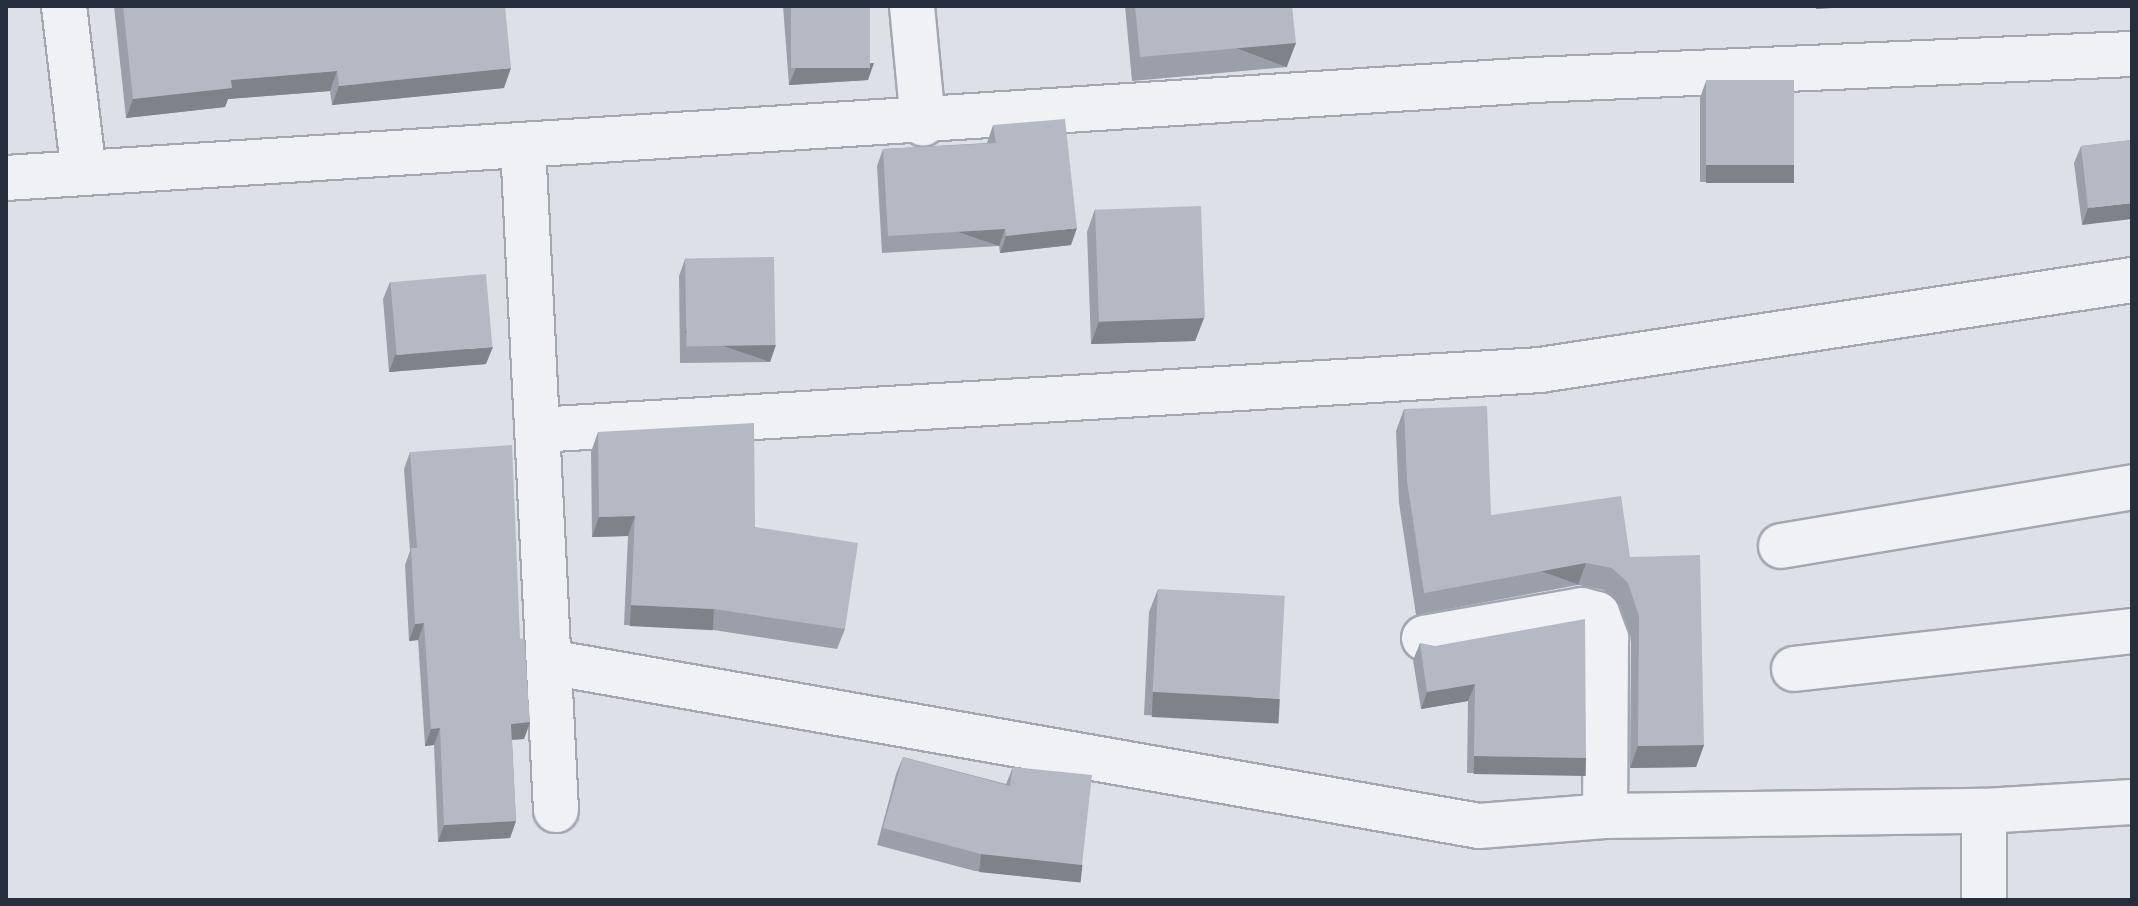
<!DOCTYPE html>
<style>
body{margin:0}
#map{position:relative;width:2138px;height:906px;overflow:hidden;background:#dde0e7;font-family:"Roboto Condensed",sans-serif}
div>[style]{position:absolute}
.roads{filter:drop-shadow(2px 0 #a2a7b1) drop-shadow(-2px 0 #a2a7b1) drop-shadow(0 2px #a2a7b1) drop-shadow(0 -2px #a2a7b1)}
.street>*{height:44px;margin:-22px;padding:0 22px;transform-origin:22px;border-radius:22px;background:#eff1f5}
.wall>*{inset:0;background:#9b9fa9}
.shaded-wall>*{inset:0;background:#7e8289;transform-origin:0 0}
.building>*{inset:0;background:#b4b9c4;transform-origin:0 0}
span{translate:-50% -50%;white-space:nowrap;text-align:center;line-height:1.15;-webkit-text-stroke:6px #eceff5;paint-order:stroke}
.frame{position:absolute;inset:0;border:8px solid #262e3e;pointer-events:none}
</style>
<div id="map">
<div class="roads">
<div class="street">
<i style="left:64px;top:6px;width:168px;rotate:83.2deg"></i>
<i style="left:912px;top:6px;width:118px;rotate:84.6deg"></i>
<i style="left:523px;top:145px;width:666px;rotate:87.16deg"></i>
<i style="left:6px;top:178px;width:1530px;rotate:-3.67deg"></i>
<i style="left:1533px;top:80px;width:600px;rotate:-2.49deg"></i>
<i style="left:537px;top:430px;width:1005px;rotate:-3.42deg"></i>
<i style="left:1540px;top:370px;width:599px;rotate:-8.64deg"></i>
<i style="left:1781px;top:546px;width:356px;rotate:-9.5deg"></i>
<i style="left:1424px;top:638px;width:160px;rotate:-10deg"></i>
<i style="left:1582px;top:610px;width:16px;rotate:15deg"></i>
<i style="left:1597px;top:614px;width:26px;rotate:69deg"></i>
<i style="left:1606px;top:638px;width:178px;rotate:90.3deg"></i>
<i style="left:549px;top:662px;width:944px;rotate:10deg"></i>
<i style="left:1479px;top:826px;width:126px;rotate:-4.5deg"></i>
<i style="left:1605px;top:816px;width:379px;rotate:-0.8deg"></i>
<i style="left:1984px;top:811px;width:148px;rotate:-3.5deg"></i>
<i style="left:1794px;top:669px;width:340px;rotate:-6.4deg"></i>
<i style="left:1984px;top:900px;width:89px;rotate:-90deg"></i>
</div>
</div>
<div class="wall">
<i style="clip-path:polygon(114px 6px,505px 6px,504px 88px,332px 105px,330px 91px,228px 99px,225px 107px,126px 118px)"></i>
<i style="clip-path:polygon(783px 6px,870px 6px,868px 80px,789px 85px)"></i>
<i style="clip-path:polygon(1125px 6px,1292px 6px,1287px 67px,1132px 81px)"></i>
<i style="clip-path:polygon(1706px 81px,1787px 182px,1700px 182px,1700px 98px)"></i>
<i style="clip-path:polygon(993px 125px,1071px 245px,1000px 253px,999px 246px,882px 253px,877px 166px,883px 149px,987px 143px)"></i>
<i style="clip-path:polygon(2132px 140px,2082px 225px,2074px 163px,2081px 146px)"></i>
<i style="clip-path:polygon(1095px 209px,1204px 318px,1195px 341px,1091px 344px,1087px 232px)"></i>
<i style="clip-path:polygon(685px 259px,770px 362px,680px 363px,679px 276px)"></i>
<i style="clip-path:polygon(390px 282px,486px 364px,389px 372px,383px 299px)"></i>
<i style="clip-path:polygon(1404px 409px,1491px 515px,1630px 557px,1704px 745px,1696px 767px,1630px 768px,1631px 638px,1620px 605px,1604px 590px,1578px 585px,1416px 615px,1399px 503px,1396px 431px)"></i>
<i style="clip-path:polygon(598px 432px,755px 527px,845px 629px,837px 649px,707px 629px,624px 625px,628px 536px,592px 537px,591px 452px)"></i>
<i style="clip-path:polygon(410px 452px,520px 639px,530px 722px,524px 739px,512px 740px,516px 821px,510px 838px,438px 842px,434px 745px,425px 746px,418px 640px,409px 641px,405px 565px,410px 551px,404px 469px)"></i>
<i style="clip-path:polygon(1158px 589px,1272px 721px,1144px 715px,1149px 612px)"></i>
<i style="clip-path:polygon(1420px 643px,1586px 758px,1580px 775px,1467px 773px,1468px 701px,1421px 709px,1413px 660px)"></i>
<i style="clip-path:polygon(903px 757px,1006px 784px,1013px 767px,1082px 865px,1076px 882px,975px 871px,877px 845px,896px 774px)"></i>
</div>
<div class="shaded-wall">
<i style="clip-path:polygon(1817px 6px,1867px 6px,1816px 9px)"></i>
<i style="left:1296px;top:43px;width:26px;height:157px;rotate:111deg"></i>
<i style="clip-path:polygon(874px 63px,868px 80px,789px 85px,796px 68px)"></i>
<i style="clip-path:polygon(511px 68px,504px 88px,332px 105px,339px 86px)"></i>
<i style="clip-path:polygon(337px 71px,330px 91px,228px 99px,225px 107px,126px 118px,133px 99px,231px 80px)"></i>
<i style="left:1706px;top:165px;width:88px;height:18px"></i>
<i style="clip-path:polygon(2132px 203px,2132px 219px,2082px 225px,2088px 208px)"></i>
<i style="clip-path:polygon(1077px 228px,1071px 245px,1000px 253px,1006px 236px)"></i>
<i style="left:1005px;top:229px;width:18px;height:117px;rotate:109deg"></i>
<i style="clip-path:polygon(1204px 318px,1195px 341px,1091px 344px,1099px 321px)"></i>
<i style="left:776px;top:345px;width:18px;height:90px;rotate:109deg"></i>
<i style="clip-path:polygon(493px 347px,486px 364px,389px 372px,395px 355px)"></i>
<i style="clip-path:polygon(635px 516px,628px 536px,592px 537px,599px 517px)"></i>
<i style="left:1586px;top:563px;width:23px;height:165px;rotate:110deg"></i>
<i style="left:631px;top:605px;width:83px;height:21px;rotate:3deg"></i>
<i style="clip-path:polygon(424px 623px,418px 640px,409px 641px,415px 624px)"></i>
<i style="clip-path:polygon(1475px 684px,1468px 701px,1421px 709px,1427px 692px)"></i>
<i style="left:1153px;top:692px;width:127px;height:25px;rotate:3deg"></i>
<i style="clip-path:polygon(530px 722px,524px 739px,505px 740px,511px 724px)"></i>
<i style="clip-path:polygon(440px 728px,434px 745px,425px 746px,431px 729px)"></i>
<i style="clip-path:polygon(1704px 745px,1696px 767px,1630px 768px,1638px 746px)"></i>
<i style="left:1474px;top:756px;width:112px;height:18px;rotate:1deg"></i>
<i style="clip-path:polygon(516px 821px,510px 838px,438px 842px,444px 825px)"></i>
<i style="left:981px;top:854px;width:102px;height:18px;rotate:6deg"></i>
</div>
<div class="building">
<i style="clip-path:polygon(123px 6px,505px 6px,511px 68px,339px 86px,337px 71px,231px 80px,232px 88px,133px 99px)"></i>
<i style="left:791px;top:6px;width:79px;height:62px"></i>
<i style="clip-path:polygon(1135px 6px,1292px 6px,1296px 43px,1140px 57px)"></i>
<i style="left:1794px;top:80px;width:85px;height:88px;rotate:90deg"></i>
<i style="clip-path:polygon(1065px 119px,1077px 228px,1006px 236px,1005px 229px,888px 236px,883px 149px,996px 143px,993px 125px)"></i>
<i style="clip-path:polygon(2132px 140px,2132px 203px,2088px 208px,2081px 146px)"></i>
<i style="left:1201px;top:206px;width:112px;height:106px;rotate:88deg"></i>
<i style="left:774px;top:257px;width:88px;height:89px;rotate:89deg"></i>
<i style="left:486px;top:274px;width:73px;height:96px;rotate:85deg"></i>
<i style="clip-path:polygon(1487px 406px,1491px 515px,1621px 496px,1630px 557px,1700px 555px,1704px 745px,1638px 746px,1639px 616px,1628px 583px,1612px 568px,1586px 563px,1424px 593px,1407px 481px,1404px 409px)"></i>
<i style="clip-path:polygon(754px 423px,755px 527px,858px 543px,845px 629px,714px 609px,631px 605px,635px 516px,599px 517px,598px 432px)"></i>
<i style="clip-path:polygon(512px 445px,520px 639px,524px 638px,530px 722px,511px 724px,516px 821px,444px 825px,440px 728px,431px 729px,424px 623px,415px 624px,411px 548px,417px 548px,410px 452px)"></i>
<i style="left:1158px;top:589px;width:127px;height:103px;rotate:3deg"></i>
<i style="clip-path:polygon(1585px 619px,1586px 758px,1474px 756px,1475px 684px,1427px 692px,1420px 643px,1435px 646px)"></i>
<i style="clip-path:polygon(903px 757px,1010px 786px,1013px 767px,1092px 775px,1082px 865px,981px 854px,883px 828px)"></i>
</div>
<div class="frame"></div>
</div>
